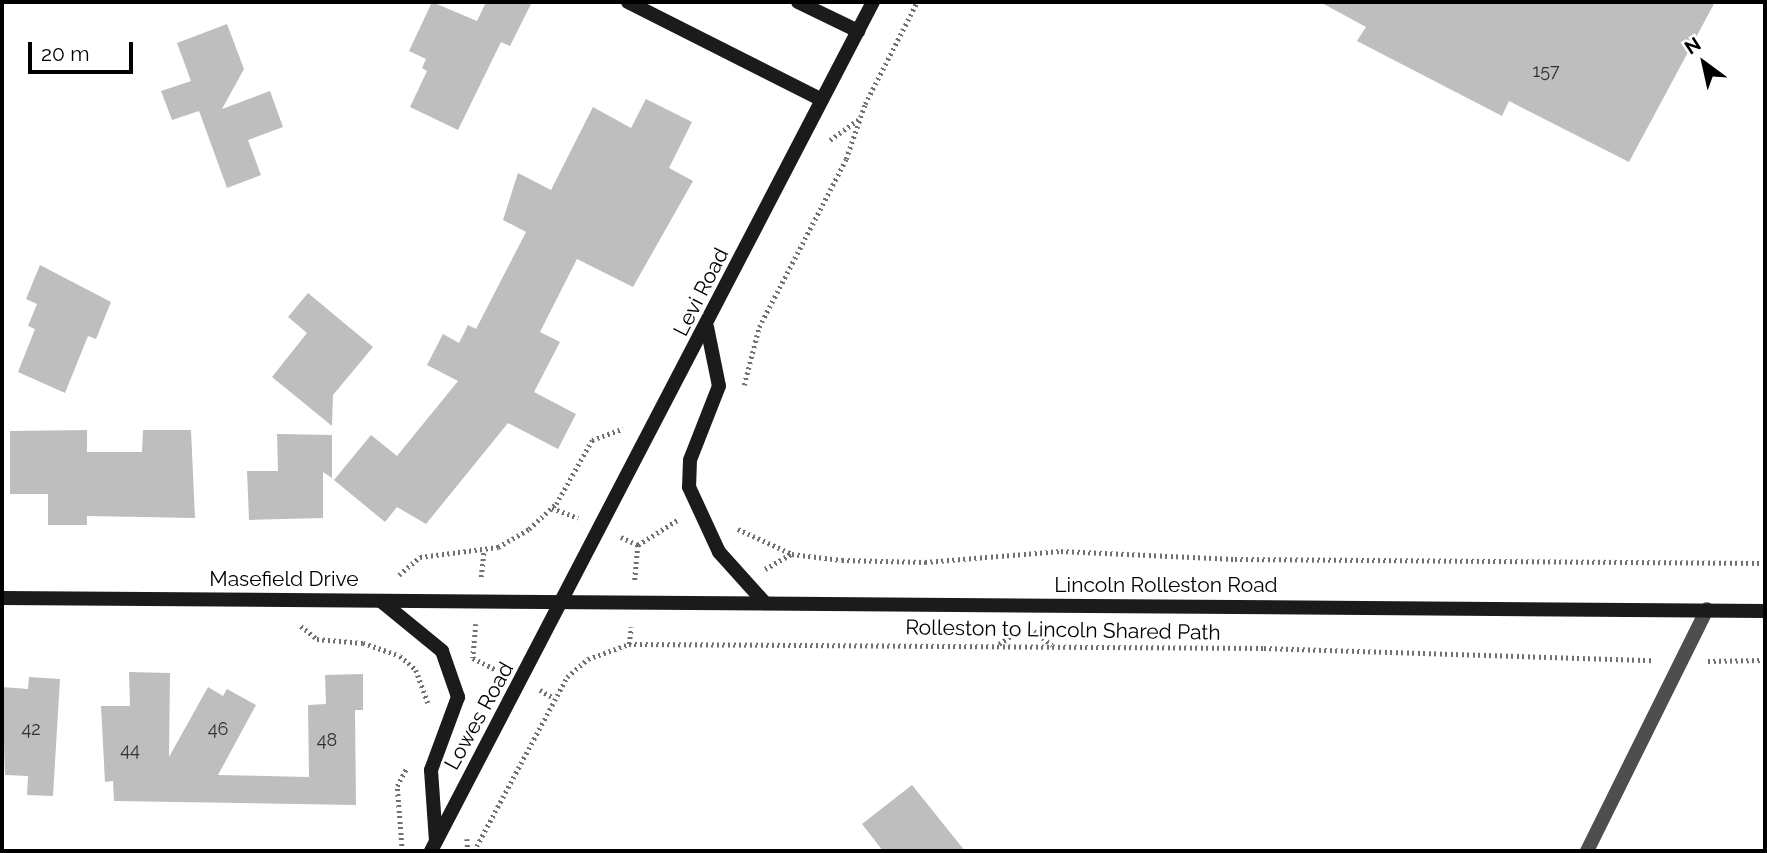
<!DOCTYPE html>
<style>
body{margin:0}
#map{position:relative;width:1767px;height:853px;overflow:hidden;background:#fff;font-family:Raleway,sans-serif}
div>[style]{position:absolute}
.building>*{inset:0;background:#bebebe}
.path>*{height:4.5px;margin-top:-2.25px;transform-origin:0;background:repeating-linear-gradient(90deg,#707070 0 2px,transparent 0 5.5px)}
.lane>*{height:14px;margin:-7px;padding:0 7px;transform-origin:7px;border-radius:7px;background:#4e4e4e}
.secondary>*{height:14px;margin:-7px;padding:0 7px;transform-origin:7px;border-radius:7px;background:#1b1b1b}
span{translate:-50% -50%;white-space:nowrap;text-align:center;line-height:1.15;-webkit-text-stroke:5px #fff;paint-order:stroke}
.number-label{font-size:18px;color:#303030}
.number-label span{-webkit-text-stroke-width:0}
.street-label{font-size:21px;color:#000}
.frame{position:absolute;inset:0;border:4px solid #000;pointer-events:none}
.north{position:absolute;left:1669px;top:28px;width:70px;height:70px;-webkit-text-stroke:5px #fff;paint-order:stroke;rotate:327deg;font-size:19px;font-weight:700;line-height:28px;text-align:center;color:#000}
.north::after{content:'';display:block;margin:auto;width:24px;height:32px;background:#000;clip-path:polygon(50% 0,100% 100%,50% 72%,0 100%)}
.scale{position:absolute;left:28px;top:42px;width:105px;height:32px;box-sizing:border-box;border:4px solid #000;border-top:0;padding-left:9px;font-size:21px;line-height:24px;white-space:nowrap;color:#000;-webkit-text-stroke:5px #fff;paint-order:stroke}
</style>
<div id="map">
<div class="building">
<i style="clip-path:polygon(432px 2px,477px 21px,486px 2px,532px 2px,510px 46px,501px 42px,458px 130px,410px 107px,427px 71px,422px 68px,426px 59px,409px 51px)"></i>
<i style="clip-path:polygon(1320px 2px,1715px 2px,1629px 162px,1509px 101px,1502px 116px,1357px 41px,1366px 27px)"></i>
<i style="clip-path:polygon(227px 24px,244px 69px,222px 109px,270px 91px,283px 127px,248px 140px,261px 175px,227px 188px,199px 111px,172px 120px,161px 91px,191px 81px,177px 43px)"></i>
<i style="clip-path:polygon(646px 99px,692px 122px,669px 168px,693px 181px,633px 287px,577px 259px,540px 332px,560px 342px,534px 392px,576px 414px,558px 449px,508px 423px,426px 524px,397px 507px,385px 522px,334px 480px,371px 435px,397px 456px,458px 381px,427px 365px,443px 334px,459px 343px,468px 325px,476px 329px,526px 232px,503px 220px,518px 173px,551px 190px,593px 107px,631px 128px)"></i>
<i style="clip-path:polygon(40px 265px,111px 302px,96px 339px,88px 336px,65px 393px,18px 372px,35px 329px,28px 326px,37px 304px,26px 299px)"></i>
<i style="clip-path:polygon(308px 293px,373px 347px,333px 395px,332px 426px,272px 377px,307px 333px,288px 317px)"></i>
<i style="clip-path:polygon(87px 430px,87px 452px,142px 452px,143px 430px,191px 430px,195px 518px,87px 516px,87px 525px,48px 525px,48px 494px,10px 494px,10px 431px)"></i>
<i style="clip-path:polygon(277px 434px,332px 435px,332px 478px,323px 472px,323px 518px,249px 520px,247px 471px,278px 471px)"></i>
<i style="clip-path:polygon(129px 672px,170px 673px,169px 757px,208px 687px,223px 696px,227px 689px,256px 705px,218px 775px,309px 777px,308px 705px,326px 704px,325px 675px,363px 674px,363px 710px,355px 710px,356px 805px,114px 801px,113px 781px,105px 782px,101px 706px,130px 706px)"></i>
<i style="clip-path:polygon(29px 677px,60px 679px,53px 796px,27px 795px,28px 776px,5px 775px,2px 687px,28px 689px)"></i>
<i style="clip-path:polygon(912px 785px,965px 851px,883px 851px,862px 824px)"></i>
</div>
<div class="path">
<i style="left:830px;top:140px;width:37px;rotate:-36deg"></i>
<i style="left:744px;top:385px;width:60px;rotate:-75.5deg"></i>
<i style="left:759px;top:327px;width:189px;rotate:-62.6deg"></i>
<i style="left:846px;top:159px;width:58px;rotate:-70.9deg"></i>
<i style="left:865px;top:104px;width:114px;rotate:-63deg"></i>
<i style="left:552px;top:508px;width:28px;rotate:21deg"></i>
<i style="left:738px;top:529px;width:60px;rotate:24.8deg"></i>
<i style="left:792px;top:554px;width:50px;rotate:6.8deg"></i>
<i style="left:842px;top:560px;width:83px;rotate:1.4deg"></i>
<i style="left:925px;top:562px;width:136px;rotate:-4.6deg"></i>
<i style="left:1061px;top:551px;width:174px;rotate:2.6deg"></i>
<i style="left:1235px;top:559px;width:530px;rotate:0.43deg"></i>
<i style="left:621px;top:537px;width:19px;rotate:25deg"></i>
<i style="left:638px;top:545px;width:35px;rotate:95deg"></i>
<i style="left:638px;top:545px;width:49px;rotate:-32.4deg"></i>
<i style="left:765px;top:569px;width:30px;rotate:-30deg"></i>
<i style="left:399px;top:575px;width:28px;rotate:-41deg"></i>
<i style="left:420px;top:557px;width:79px;rotate:-7.3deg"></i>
<i style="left:498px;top:547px;width:36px;rotate:-30deg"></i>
<i style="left:529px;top:529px;width:37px;rotate:-43deg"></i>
<i style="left:556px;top:504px;width:73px;rotate:-60.6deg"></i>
<i style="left:592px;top:440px;width:33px;rotate:-20deg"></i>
<i style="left:481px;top:577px;width:27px;rotate:-84deg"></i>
<i style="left:476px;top:624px;width:34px;rotate:95deg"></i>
<i style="left:473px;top:658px;width:27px;rotate:27deg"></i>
<i style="left:301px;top:626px;width:21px;rotate:39deg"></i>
<i style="left:317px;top:639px;width:46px;rotate:5deg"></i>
<i style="left:363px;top:643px;width:39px;rotate:19deg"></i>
<i style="left:400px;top:656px;width:21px;rotate:41deg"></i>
<i style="left:416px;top:670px;width:35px;rotate:70deg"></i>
<i style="left:1034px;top:631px;width:23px;rotate:38deg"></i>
<i style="left:629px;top:644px;width:17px;rotate:-83deg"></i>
<i style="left:999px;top:644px;width:22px;rotate:-34deg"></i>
<i style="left:1708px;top:661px;width:57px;rotate:-1deg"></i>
<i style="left:540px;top:690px;width:16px;rotate:30deg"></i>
<i style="left:467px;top:839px;width:12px;rotate:85deg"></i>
<i style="left:402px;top:851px;width:65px;rotate:-94.4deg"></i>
<i style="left:397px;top:786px;width:19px;rotate:-62deg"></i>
<i style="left:474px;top:851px;width:197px;rotate:-61.9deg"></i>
<i style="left:567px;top:677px;width:28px;rotate:-41deg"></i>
<i style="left:588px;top:659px;width:44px;rotate:-20.1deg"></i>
<i style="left:629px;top:644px;width:635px;rotate:0.36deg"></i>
<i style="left:1264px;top:648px;width:389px;rotate:1.8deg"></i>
</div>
<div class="lane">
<i style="left:1587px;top:851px;width:270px;rotate:-63.6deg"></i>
</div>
<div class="secondary">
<i style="left:628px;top:2px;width:217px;rotate:26.8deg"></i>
<i style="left:798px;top:2px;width:67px;rotate:25.8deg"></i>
<i style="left:707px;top:327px;width:60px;rotate:78.5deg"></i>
<i style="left:719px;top:386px;width:79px;rotate:111.4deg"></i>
<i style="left:690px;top:460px;width:27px;rotate:92deg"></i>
<i style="left:689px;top:487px;width:72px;rotate:65.2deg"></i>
<i style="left:719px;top:552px;width:69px;rotate:48deg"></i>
<i style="left:2px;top:598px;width:1763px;rotate:0.42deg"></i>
<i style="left:381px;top:601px;width:79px;rotate:39.3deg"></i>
<i style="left:442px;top:651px;width:49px;rotate:70.8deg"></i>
<i style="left:458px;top:697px;width:78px;rotate:110.3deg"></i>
<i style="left:431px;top:770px;width:71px;rotate:86deg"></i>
<i style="left:431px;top:851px;width:957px;rotate:-62.5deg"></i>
</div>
<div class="number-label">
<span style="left:1546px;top:71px">157</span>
<span style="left:31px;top:729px">42</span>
<span style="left:218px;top:729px">46</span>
<span style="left:327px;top:740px">48</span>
<span style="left:130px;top:750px">44</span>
</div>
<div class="street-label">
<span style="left:701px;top:292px;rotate:-63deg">Levi Road</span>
<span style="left:284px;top:579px">Masefield Drive</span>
<span style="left:1166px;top:585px">Lincoln Rolleston Road</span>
<span style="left:1063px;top:630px;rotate:1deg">Rolleston to Lincoln Shared Path</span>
<span style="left:479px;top:716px;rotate:-61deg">Lowes Road</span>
</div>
<div class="frame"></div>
<div class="north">N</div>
<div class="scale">20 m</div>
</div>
